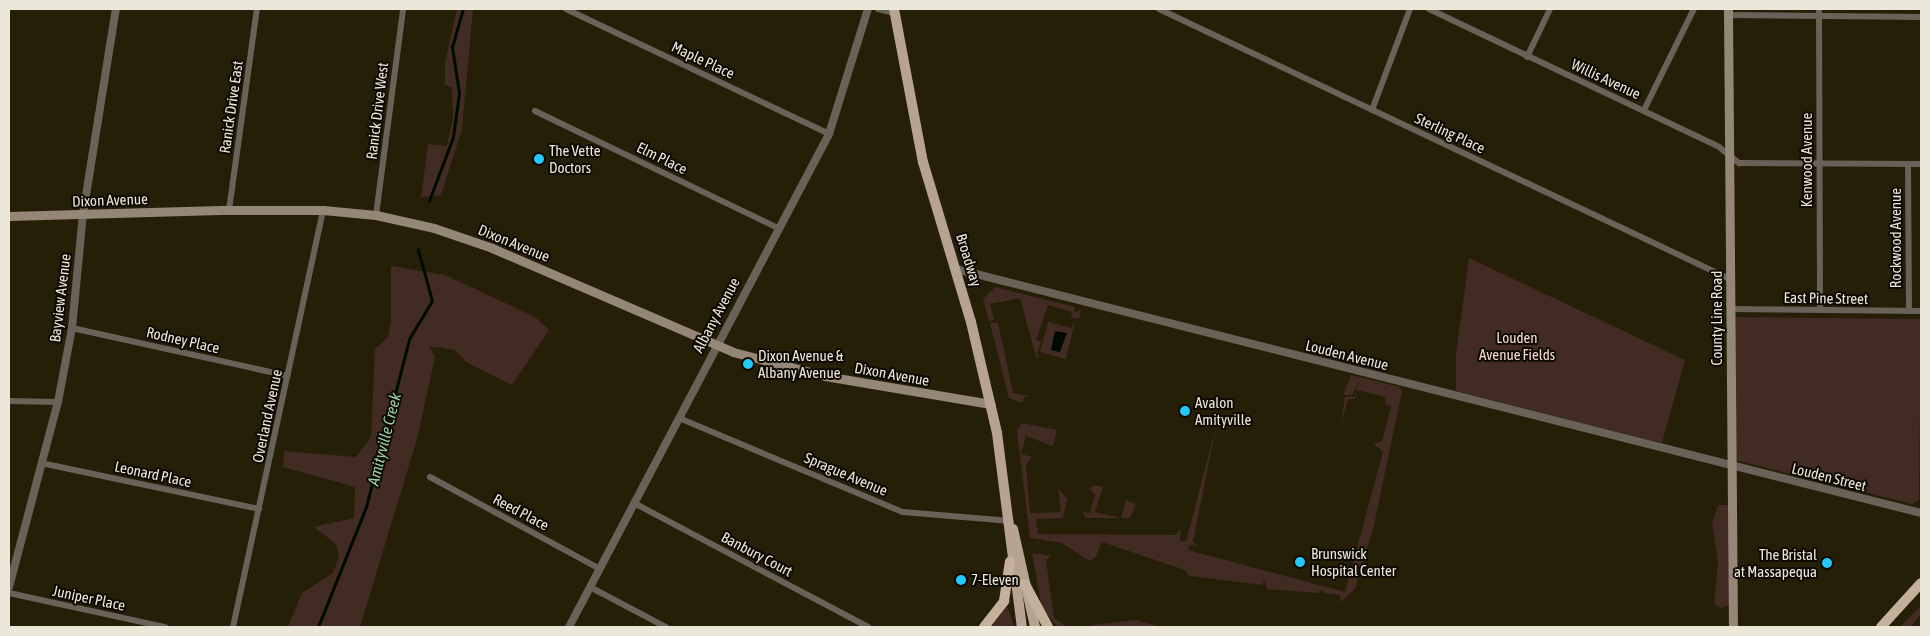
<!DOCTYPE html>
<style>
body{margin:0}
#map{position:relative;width:1930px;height:636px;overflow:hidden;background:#261f07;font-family:"Asap Condensed",sans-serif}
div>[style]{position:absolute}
.green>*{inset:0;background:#412b22}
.water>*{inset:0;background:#000b00}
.stream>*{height:2.5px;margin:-1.25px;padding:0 1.25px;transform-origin:1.25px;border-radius:1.25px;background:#000b00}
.minor>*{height:6px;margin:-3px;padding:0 3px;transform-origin:3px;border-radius:3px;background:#6a6158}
.tertiary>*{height:8px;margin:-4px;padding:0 4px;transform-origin:4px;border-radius:4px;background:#6a6158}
.secondary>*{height:9px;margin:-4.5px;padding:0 4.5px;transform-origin:4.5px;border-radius:4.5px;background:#958778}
.primary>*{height:10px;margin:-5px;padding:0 5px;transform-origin:5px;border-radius:5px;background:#b6a391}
.trunk>*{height:10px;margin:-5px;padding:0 5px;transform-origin:5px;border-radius:5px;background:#c5b09c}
.dots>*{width:14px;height:14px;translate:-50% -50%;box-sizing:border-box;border:2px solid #0c0902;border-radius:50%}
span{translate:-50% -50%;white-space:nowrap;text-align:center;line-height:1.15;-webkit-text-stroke:4px #0c0902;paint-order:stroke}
.street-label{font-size:15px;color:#ebe7d9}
.poi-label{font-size:15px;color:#ebe7d9}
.left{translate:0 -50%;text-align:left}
.right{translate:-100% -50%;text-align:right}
.park-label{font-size:15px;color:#f6dad0}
.water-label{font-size:16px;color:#9dd1a2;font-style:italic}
.frame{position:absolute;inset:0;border:10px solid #ebe7d9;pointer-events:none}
</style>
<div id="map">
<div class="green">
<i style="clip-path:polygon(457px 9px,473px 9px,462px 129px,441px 195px,421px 197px,428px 144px,447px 146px,453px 118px,452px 87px,445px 85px,445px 62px)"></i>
<i style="clip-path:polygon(1469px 258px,1685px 360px,1662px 443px,1456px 391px,1456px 354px)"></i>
<i style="clip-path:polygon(391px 266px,445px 275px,535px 317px,549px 330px,512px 385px,466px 362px,455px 350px,429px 346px,435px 357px,417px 439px,360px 627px,288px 627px,302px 593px,333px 573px,339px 557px,336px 544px,314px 527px,354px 518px,355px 487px,283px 467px,284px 451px,356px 457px,371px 437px,375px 349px,388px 337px,391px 322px)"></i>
<i style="clip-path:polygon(995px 287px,1075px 307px,1074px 313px,1081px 309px,1079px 319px,1071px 317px,1072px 312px,1048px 305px,1036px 340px,1041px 341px,1037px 354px,1041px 356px,1036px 357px,1020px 298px,990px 304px,994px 320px,989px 321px,983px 299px)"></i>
<i style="clip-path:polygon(1735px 317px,1921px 319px,1919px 500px,1912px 504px,1735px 460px)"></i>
<i style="clip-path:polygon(1075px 321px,1066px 359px,1040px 352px,1048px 322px,1071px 328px)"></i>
<i style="clip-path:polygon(990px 323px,998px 323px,1013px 393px,1031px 397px,1024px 397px,1022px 403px,1009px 398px)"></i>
<i style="clip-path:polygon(1351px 375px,1400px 387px,1402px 391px,1374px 525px,1355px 589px,1341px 602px,1340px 595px,1323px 593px,1323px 589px,1318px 593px,1267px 589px,1264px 579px,1263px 585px,1189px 576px,1185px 570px,1102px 542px,1095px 558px,1089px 561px,1062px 543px,1030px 538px,1017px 431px,1022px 423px,1057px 430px,1053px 446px,1026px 436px,1021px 454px,1032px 457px,1026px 465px,1030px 513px,1061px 512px,1058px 488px,1067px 499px,1063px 518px,1036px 519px,1038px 534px,1176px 535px,1180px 528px,1180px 540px,1186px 542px,1216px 427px,1193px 542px,1199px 546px,1190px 545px,1188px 550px,1345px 592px,1383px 452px,1374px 444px,1382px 441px,1391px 406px,1385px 404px,1386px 397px,1357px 390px,1355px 399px,1348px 399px,1341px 424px,1345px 397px,1354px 397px,1360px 381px,1352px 395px,1343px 395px)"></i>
<i style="clip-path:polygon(1095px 485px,1103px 487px,1095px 512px,1121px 518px,1126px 500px,1136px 504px,1130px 518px,1085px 518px,1083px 512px,1090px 513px,1095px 494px,1089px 488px)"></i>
<i style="clip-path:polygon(1718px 505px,1731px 505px,1733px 604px,1720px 608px,1714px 603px,1718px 563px,1712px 523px)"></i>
<i style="clip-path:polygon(1032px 553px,1051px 556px,1046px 560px,1054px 618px,1067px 627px,1057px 626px,1042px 609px)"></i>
<i style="clip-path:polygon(1007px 605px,1014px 627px,989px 627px,997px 619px)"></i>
<i style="clip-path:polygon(1921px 606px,1921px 614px,1911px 627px,1900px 627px)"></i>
<i style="clip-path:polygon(1136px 620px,1161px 627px,1086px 627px,1093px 625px)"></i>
</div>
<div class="water">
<i style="clip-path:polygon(1055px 331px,1067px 333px,1060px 352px,1051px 350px)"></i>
</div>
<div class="stream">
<i style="left:429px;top:201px;width:68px;rotate:-69.4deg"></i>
<i style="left:453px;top:137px;width:44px;rotate:-82.2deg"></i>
<i style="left:459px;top:93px;width:47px;rotate:-98.7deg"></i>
<i style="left:452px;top:47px;width:40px;rotate:-74deg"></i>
<i style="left:318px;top:627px;width:129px;rotate:-68.2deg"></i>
<i style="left:366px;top:507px;width:173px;rotate:-75.6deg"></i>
<i style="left:409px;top:339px;width:44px;rotate:-58.8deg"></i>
<i style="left:432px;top:301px;width:53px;rotate:-105.4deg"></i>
</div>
<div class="minor">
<i style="left:566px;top:9px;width:291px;rotate:25.4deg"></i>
<i style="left:878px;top:9px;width:16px;rotate:14deg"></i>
<i style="left:1159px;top:9px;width:632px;rotate:25.31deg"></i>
<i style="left:1429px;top:9px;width:321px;rotate:25.4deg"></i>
<i style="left:1719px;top:147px;width:26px;rotate:39deg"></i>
<i style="left:1739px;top:163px;width:182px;rotate:0.3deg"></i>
<i style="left:1819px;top:9px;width:301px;rotate:89.8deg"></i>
<i style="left:1729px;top:15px;width:192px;rotate:0.6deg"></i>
<i style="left:1527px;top:57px;width:53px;rotate:-64.4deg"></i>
<i style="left:1372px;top:110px;width:108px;rotate:-69.4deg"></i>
<i style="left:1644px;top:110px;width:113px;rotate:-63.7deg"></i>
<i style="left:535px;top:111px;width:270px;rotate:25.7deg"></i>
<i style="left:1908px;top:164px;width:147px;rotate:89.6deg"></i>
<i style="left:229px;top:210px;width:203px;rotate:-82.1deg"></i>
<i style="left:376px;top:215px;width:208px;rotate:-82.5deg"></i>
<i style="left:1730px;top:309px;width:191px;rotate:0.6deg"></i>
<i style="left:72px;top:328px;width:221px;rotate:12.5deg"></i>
<i style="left:9px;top:401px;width:49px;rotate:1.2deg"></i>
<i style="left:679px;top:418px;width:243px;rotate:22.8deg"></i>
<i style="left:903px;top:512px;width:108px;rotate:4.8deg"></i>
<i style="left:41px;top:463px;width:223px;rotate:11.9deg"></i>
<i style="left:430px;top:477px;width:193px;rotate:28.4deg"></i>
<i style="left:634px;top:503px;width:265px;rotate:27.9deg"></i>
<i style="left:590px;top:587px;width:86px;rotate:27.8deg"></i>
<i style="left:9px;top:593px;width:160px;rotate:12.3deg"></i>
<i style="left:233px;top:627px;width:427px;rotate:-77.8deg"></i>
</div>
<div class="tertiary">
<i style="left:956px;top:269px;width:995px;rotate:14.19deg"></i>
<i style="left:9px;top:587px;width:191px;rotate:-75.2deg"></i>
<i style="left:58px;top:402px;width:75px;rotate:-79.3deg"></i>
<i style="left:72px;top:328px;width:115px;rotate:-84.5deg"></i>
<i style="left:83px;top:214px;width:208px;rotate:-80.9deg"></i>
<i style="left:569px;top:627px;width:557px;rotate:-62.19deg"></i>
<i style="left:829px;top:134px;width:131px;rotate:-72.7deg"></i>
</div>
<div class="secondary">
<i style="left:1728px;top:9px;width:618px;rotate:89.54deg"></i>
<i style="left:9px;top:216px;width:220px;rotate:-1.6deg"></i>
<i style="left:229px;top:210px;width:94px"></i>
<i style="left:323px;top:210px;width:53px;rotate:5.4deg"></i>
<i style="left:376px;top:215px;width:59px;rotate:12.6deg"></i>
<i style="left:434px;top:228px;width:61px;rotate:19deg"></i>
<i style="left:492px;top:248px;width:262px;rotate:23.3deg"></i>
<i style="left:733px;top:352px;width:95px;rotate:14.6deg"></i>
<i style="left:825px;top:376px;width:168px;rotate:9.6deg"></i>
</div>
<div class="primary">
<i style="left:894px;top:9px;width:156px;rotate:79.3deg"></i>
<i style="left:923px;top:162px;width:167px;rotate:73.3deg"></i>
<i style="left:971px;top:322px;width:114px;rotate:76.8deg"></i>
<i style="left:997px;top:433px;width:196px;rotate:82.7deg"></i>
<i style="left:1013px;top:529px;width:100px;rotate:77.3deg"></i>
</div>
<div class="trunk">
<i style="left:1025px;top:584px;width:49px;rotate:61.9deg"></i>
<i style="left:984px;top:627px;width:33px;rotate:-52deg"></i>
<i style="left:1004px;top:601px;width:40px;rotate:-81.5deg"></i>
<i style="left:1881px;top:627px;width:59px;rotate:-47.7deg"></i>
</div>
<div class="dots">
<i style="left:539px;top:159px;background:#24c9fe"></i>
<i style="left:748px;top:364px;background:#24c9fe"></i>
<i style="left:1185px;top:411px;background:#24c9fe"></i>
<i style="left:1300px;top:562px;background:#24c9fe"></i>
<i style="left:1827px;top:563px;background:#24c9fe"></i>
<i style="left:961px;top:580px;background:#24c9fe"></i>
</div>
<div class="street-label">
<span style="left:703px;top:60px;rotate:25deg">Maple Place</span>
<span style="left:1606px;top:79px;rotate:25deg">Willis Avenue</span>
<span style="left:231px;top:107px;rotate:-82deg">Ranick Drive East</span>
<span style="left:377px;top:111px;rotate:-83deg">Ranick Drive West</span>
<span style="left:1450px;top:133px;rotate:25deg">Sterling Place</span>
<span style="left:662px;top:158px;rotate:26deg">Elm Place</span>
<span style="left:1807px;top:160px;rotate:-90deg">Kenwood Avenue</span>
<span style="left:110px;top:200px;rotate:-2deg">Dixon Avenue</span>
<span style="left:1896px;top:238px;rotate:-90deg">Rockwood Avenue</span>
<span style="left:514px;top:243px;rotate:22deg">Dixon Avenue</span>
<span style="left:969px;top:260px;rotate:73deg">Broadway</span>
<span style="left:60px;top:298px;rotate:-83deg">Bayview Avenue</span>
<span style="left:1826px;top:298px;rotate:1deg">East Pine Street</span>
<span style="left:716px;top:315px;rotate:-62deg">Albany Avenue</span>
<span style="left:1717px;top:318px;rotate:-90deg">County Line Road</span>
<span style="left:183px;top:340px;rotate:13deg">Rodney Place</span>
<span style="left:1347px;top:355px;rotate:14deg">Louden Avenue</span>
<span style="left:892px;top:374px;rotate:10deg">Dixon Avenue</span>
<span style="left:267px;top:416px;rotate:-78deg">Overland Avenue</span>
<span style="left:153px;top:474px;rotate:12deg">Leonard Place</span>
<span style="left:846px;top:474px;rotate:23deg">Sprague Avenue</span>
<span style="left:1829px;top:477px;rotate:14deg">Louden Street</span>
<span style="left:521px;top:512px;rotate:28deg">Reed Place</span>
<span style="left:757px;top:554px;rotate:28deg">Banbury Court</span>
<span style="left:89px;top:598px;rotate:12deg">Juniper Place</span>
</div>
<div class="poi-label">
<span class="left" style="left:549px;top:159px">The Vette<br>Doctors</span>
<span class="left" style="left:758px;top:364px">Dixon Avenue &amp;<br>Albany Avenue</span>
<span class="left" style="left:1195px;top:411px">Avalon<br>Amityville</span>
<span class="left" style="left:1311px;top:562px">Brunswick<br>Hospital Center</span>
<span class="right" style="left:1817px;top:563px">The Bristal<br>at Massapequa</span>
<span class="left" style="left:971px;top:580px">7-Eleven</span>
</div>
<div class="park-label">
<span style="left:1517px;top:346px">Louden<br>Avenue Fields</span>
</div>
<div class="water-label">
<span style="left:384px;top:439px;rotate:-76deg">Amityville Creek</span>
</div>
<div class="frame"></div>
</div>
